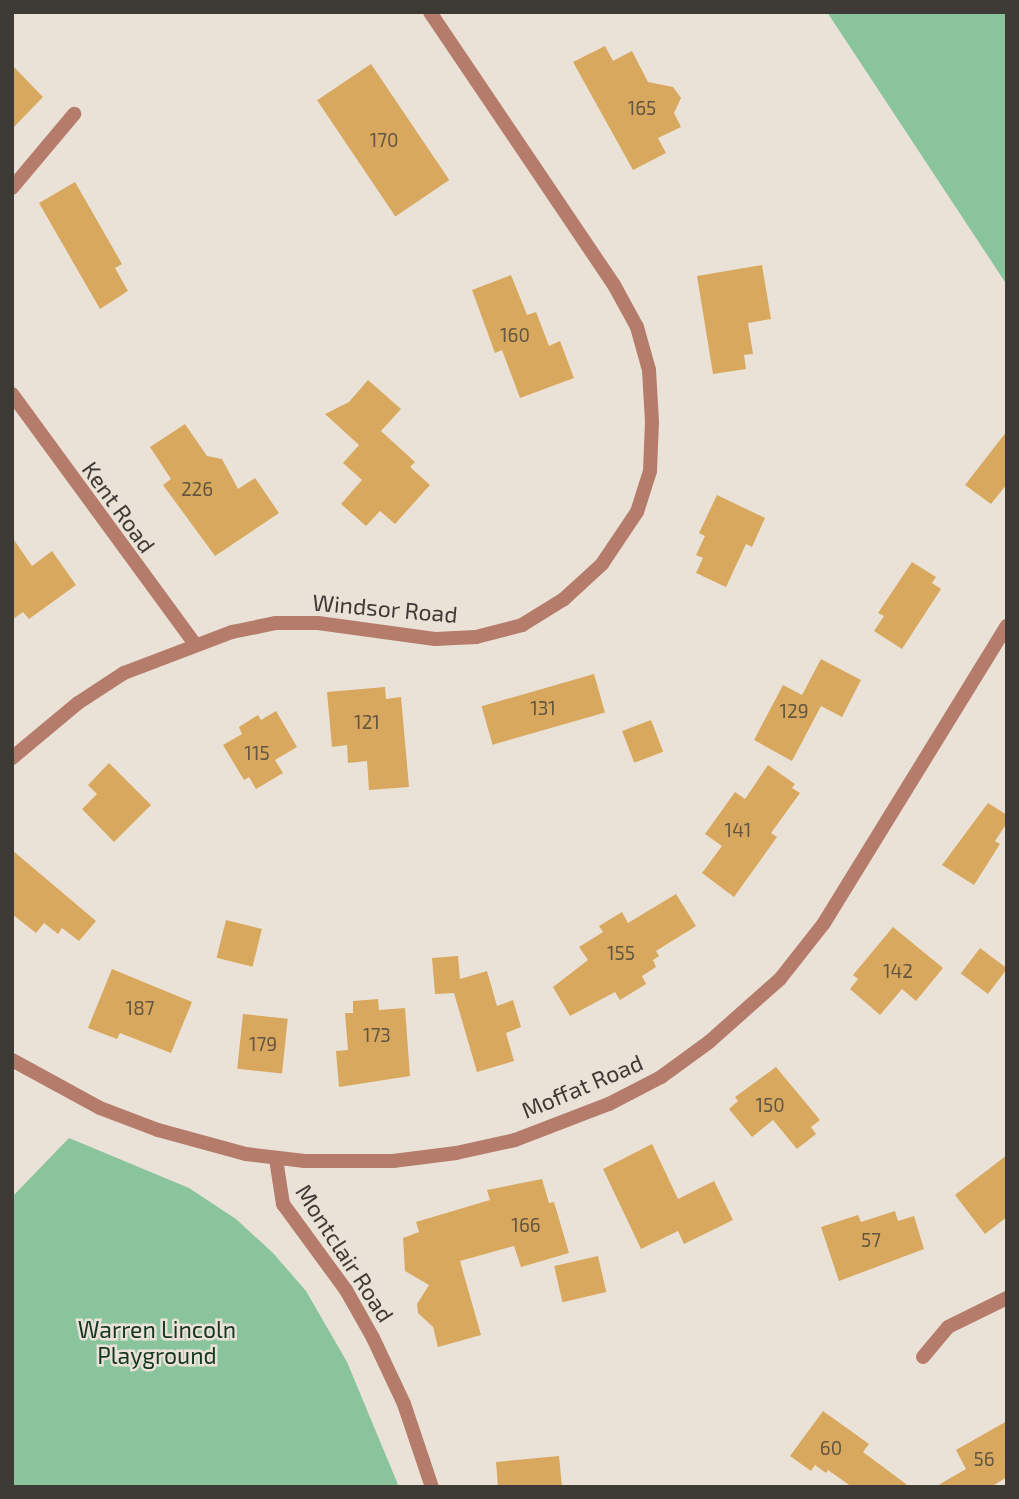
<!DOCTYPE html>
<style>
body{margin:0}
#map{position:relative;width:1019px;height:1499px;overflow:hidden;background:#ebe2d7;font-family:"Exo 2",sans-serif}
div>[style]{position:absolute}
.green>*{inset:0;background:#89c49c}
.building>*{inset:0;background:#d8a85f;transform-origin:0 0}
.service>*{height:14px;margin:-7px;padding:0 7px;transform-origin:7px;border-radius:7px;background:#b57c6b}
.minor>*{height:14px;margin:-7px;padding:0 7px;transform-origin:7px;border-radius:7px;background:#b57c6b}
span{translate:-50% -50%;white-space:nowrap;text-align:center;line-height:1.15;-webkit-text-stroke:5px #ebe2d7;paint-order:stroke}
.number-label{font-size:19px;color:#645640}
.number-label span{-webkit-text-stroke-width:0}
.street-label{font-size:23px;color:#3e3b36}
.park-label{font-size:23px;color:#153722}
.frame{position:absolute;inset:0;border:14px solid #3e3b36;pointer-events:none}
</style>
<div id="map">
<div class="green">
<i style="clip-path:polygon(827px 12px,1007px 12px,1007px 285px)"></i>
<i style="clip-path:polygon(69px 1138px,189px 1188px,236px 1219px,273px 1253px,306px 1291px,347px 1362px,399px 1487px,12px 1487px,12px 1197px)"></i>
</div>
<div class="building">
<i style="clip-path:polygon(605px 46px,613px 61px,632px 51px,648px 82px,673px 87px,681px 98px,674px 113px,681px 127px,658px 138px,666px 153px,633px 170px,573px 62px)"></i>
<i style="left:371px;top:64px;width:140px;height:65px;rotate:56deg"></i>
<i style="clip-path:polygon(12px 65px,43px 97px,12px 129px)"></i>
<i style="clip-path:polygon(75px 182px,122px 264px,115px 268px,128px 291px,100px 309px,39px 203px)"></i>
<i style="clip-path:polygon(762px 265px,771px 319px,748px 323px,753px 354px,744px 355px,746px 369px,713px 374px,697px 276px)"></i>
<i style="clip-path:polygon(511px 275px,527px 315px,536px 312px,549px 346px,560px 341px,574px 378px,520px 398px,502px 350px,495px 353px,472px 290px)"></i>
<i style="clip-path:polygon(368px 380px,401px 409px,381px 431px,415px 462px,410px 467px,430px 485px,395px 524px,380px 511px,366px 526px,341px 504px,362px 480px,343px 463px,359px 445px,325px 414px,349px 402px)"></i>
<i style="clip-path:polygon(185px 424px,207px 456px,222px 459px,238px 489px,255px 478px,279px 513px,215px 556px,163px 485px,171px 479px,150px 447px)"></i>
<i style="clip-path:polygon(1007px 431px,1007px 484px,991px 504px,965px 485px)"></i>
<i style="clip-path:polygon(717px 495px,765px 518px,752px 547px,746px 544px,726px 587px,696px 573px,703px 558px,696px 555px,705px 536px,699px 533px)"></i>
<i style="clip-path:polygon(12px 537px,32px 566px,52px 551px,76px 585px,29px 619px,23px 612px,12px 620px)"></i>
<i style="clip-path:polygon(912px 562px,936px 577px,932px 583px,941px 589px,902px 649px,874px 631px,884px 616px,878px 613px)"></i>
<i style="clip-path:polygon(821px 659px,861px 680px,842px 717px,821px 706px,792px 761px,754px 740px,783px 685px,802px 695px)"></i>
<i style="left:594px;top:674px;width:40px;height:117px;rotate:74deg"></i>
<i style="clip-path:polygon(385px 687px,386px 699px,401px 697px,409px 787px,369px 790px,367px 761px,348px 763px,347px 745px,332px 747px,327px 692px)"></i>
<i style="clip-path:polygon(276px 711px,297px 747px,275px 760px,283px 773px,256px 789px,249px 777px,244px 780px,223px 745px,242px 734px,239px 727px,258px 715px,261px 720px)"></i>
<i style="left:651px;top:720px;width:34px;height:31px;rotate:69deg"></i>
<i style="clip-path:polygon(109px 763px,151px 805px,114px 842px,82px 809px,97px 794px,88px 785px)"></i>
<i style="clip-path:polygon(768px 765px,795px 784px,792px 788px,800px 793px,771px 833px,777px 837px,734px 897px,702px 873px,722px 846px,705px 834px,735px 792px,745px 799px)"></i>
<i style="clip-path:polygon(988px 803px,1007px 815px,1007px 823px,995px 841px,1000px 844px,974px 885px,942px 865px)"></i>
<i style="clip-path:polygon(12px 850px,96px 921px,79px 941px,62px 928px,58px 934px,44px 923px,36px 933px,12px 914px)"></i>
<i style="clip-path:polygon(676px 894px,696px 926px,656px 951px,659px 956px,653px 960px,656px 967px,642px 976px,646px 984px,620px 1000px,615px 992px,570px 1016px,553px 987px,588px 960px,579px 947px,603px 932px,599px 926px,622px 912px,628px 923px)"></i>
<i style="left:226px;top:920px;width:37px;height:39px;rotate:14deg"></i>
<i style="clip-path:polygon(893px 927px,943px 968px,916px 1001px,902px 989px,880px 1015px,850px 989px,858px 979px,853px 975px)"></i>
<i style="left:980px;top:948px;width:34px;height:32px;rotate:37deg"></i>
<i style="clip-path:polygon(458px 956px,460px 979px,487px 971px,497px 1006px,513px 1000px,521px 1027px,506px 1033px,514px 1061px,477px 1072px,454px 993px,435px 994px,432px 958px)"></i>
<i style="clip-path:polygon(112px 969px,192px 1002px,171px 1053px,120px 1033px,117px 1039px,88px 1028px)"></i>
<i style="clip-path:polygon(378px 999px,379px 1010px,405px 1008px,410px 1076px,339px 1087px,336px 1051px,348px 1050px,345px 1013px,353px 1013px,353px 1001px)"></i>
<i style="left:243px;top:1014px;width:45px;height:55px;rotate:6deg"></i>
<i style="clip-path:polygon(776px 1067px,820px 1120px,811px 1127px,816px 1134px,797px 1149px,773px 1120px,752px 1137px,729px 1109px,738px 1101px,735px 1097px)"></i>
<i style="clip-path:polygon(652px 1144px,678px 1199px,714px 1181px,733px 1220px,684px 1244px,678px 1231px,641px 1249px,603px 1169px)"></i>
<i style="clip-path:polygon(1007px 1155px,1007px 1217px,985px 1234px,955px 1195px)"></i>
<i style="clip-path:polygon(542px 1179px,549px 1203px,554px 1202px,569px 1253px,521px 1267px,514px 1246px,460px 1261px,481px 1335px,438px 1347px,433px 1327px,418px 1313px,417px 1304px,429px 1285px,405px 1271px,403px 1238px,419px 1232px,416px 1222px,490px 1200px,487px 1190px)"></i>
<i style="clip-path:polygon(895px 1211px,898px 1221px,914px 1216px,924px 1249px,839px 1281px,821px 1227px,858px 1215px,861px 1222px)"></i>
<i style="left:598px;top:1256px;width:37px;height:45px;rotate:77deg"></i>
<i style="clip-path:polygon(823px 1411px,869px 1444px,863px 1452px,910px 1487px,852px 1487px,828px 1470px,826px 1473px,815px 1465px,811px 1471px,790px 1456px)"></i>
<i style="clip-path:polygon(1007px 1421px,1007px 1477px,991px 1487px,935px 1487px,966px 1469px,956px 1450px)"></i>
<i style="clip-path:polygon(559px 1456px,562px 1487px,498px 1487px,496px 1462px)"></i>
</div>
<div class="service">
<i style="left:12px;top:188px;width:97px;rotate:-50deg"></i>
</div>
<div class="minor">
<i style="left:12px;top:394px;width:308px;rotate:53.8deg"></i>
<i style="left:12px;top:758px;width:86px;rotate:-39.8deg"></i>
<i style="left:78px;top:703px;width:55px;rotate:-33.1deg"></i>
<i style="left:124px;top:673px;width:116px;rotate:-20.8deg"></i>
<i style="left:232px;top:632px;width:45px;rotate:-11.6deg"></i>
<i style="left:276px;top:623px;width:42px"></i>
<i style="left:318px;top:623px;width:118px;rotate:7.8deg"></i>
<i style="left:435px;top:639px;width:41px;rotate:-2.8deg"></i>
<i style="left:476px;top:637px;width:48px;rotate:-14.6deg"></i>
<i style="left:522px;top:625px;width:49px;rotate:-31.8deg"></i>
<i style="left:564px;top:599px;width:52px;rotate:-42.6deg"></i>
<i style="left:602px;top:564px;width:63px;rotate:-56.1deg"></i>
<i style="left:637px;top:512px;width:43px;rotate:-72.4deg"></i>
<i style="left:650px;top:471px;width:49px;rotate:-87.7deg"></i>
<i style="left:652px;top:422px;width:52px;rotate:-93.3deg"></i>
<i style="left:649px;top:370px;width:45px;rotate:-105.6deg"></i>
<i style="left:637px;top:327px;width:48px;rotate:-118.7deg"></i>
<i style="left:614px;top:285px;width:329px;rotate:-124deg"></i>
<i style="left:12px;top:1060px;width:100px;rotate:28.6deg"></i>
<i style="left:100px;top:1108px;width:62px;rotate:20.8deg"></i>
<i style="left:158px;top:1130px;width:91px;rotate:15.3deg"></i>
<i style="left:246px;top:1154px;width:59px;rotate:6.8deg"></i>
<i style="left:305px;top:1161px;width:88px"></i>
<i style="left:393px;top:1161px;width:64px;rotate:-7.2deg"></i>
<i style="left:456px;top:1153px;width:60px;rotate:-12.4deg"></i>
<i style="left:515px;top:1140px;width:101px;rotate:-21deg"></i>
<i style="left:609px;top:1104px;width:59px;rotate:-27.4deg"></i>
<i style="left:661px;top:1077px;width:59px;rotate:-36.1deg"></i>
<i style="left:709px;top:1042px;width:95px;rotate:-41.6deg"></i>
<i style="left:780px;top:979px;width:71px;rotate:-51.8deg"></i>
<i style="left:824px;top:923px;width:349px;rotate:-58.4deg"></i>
<i style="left:276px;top:1159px;width:46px;rotate:81.2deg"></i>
<i style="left:283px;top:1204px;width:107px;rotate:53.8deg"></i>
<i style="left:346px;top:1290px;width:55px;rotate:60.6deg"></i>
<i style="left:373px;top:1338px;width:73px;rotate:64.8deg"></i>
<i style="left:404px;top:1404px;width:88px;rotate:71.4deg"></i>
<i style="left:923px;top:1357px;width:39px;rotate:-50deg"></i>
<i style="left:948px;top:1327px;width:66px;rotate:-26.2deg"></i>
</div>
<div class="number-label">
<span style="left:642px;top:108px">165</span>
<span style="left:384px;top:140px">170</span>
<span style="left:515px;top:335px">160</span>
<span style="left:197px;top:489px">226</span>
<span style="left:543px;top:708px">131</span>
<span style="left:794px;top:711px">129</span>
<span style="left:367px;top:722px">121</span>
<span style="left:257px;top:753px">115</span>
<span style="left:738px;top:830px">141</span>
<span style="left:621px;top:953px">155</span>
<span style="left:898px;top:971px">142</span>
<span style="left:140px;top:1008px">187</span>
<span style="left:377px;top:1035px">173</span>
<span style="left:263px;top:1044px">179</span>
<span style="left:770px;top:1105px">150</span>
<span style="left:526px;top:1225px">166</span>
<span style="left:871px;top:1240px">57</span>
<span style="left:831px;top:1448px">60</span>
<span style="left:984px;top:1459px">56</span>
</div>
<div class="street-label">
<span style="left:119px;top:507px;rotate:54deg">Kent Road</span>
<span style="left:385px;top:608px;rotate:5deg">Windsor Road</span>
<span style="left:582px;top:1086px;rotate:-23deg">Moffat Road</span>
<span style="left:345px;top:1253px;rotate:57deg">Montclair Road</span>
</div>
<div class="park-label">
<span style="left:157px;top:1342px">Warren Lincoln<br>Playground</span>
</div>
<div class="frame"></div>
</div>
